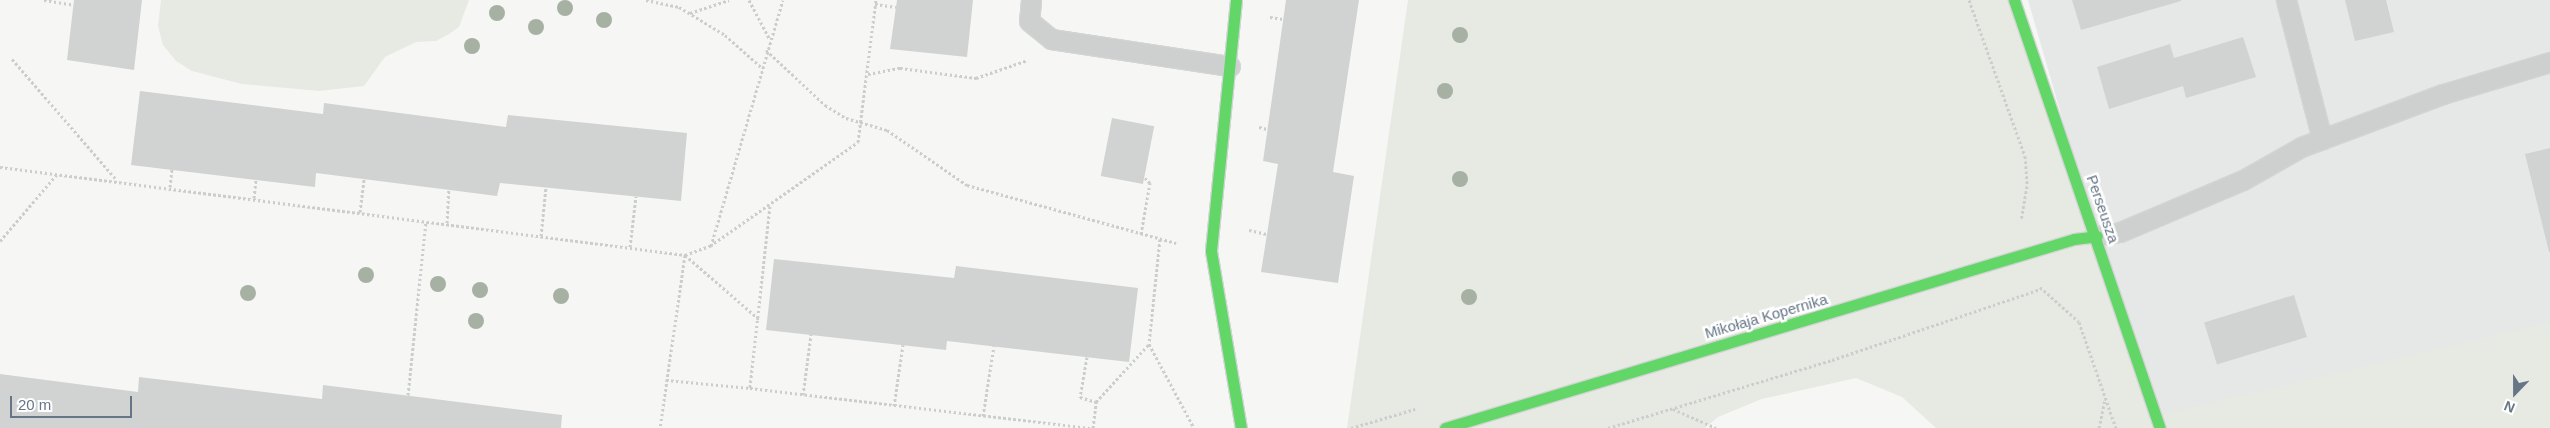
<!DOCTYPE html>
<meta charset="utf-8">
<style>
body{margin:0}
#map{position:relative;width:2550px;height:428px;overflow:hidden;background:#f6f7f5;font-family:Helvetica,sans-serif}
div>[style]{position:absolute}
.built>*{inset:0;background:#e6e8e8}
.green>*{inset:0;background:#e6eae3}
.building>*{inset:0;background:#d1d2d2;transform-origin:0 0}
.path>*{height:3px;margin-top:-1.5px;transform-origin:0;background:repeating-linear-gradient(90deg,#cccdcd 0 2.5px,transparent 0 5px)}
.roads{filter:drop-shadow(1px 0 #d3d5d5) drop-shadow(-1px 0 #d3d5d5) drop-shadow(0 1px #d3d5d5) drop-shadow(0 -1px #d3d5d5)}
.lane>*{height:19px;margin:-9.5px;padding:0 9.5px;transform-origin:9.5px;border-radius:9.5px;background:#ced0d0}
.fast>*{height:11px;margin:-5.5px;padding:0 5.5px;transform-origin:5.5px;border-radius:5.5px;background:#63d668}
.trees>*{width:16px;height:16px;margin:-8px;border-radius:50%;background:#a6b1a4}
span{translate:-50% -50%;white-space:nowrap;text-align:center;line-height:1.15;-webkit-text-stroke:5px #fff;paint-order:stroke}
.street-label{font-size:15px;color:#667686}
.north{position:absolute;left:2490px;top:368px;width:50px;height:50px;-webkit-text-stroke:4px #fff;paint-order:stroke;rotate:202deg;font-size:14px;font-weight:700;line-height:20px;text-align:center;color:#667686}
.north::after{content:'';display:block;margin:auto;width:18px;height:22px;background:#667686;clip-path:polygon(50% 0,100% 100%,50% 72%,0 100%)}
.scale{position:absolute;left:10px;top:396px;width:122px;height:22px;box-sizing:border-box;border:2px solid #667686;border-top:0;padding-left:6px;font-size:15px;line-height:18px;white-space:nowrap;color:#667686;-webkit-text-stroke:4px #fff;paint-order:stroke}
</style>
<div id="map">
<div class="built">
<i style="clip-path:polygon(2028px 0,2550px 0,2550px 323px,2149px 419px)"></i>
</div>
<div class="green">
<i style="clip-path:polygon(161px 0,469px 0,459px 27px,449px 34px,436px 41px,416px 42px,385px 57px,364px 86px,319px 91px,242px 84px,192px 71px,176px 61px,163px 45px,158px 26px)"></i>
<i style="clip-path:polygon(1408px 0,2010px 0,2156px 416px,2550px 322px,2550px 428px,1936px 428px,1902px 397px,1856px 378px,1762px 399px,1718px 417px,1705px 428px,1347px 428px)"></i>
</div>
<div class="building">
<i style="clip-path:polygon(74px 0,142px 0,134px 70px,67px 60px)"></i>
<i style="clip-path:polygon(897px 0,973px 0,967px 57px,890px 49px)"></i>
<i style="clip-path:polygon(1286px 0,1359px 0,1333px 172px,1354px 176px,1338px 283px,1261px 272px,1278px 164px,1263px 161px)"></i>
<i style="clip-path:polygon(2072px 0,2181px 0,2181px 1px,2081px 30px)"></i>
<i style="clip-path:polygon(2345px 0,2386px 0,2394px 32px,2355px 41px)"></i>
<i style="clip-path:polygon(2243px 37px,2256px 77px,2186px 98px,2183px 86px,2109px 109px,2097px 67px,2170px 44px,2174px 58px)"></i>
<i style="clip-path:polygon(140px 91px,323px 114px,324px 103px,506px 127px,508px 115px,687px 133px,681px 201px,500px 183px,497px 196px,316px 173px,315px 187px,131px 165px)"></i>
<i style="left:1112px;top:118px;width:43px;height:59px;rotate:11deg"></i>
<i style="clip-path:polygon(2550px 148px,2550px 252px,2549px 252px,2525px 154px)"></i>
<i style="clip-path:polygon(774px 259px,954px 278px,956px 266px,1138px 288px,1129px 362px,947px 341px,946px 350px,766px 330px)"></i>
<i style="left:2294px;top:295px;width:44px;height:94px;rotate:73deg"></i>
<i style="clip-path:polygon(0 374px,138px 392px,139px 377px,322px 399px,323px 385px,562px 415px,561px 428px,0 428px)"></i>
</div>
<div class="path">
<i style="left:44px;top:0;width:30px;rotate:9deg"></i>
<i style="left:646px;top:0;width:34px;rotate:12deg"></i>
<i style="left:679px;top:7px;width:54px;rotate:31.3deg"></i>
<i style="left:725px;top:35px;width:48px;rotate:41.6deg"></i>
<i style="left:749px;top:0;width:43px;rotate:62.2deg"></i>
<i style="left:1969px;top:0;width:166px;rotate:70.3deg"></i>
<i style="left:2025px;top:156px;width:30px;rotate:86deg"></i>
<i style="left:2027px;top:186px;width:34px;rotate:100deg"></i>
<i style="left:875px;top:4px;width:21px;rotate:8deg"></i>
<i style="left:690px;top:13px;width:41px;rotate:-18.4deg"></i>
<i style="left:1270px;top:17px;width:13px;rotate:9deg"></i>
<i style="left:766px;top:50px;width:81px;rotate:43deg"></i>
<i style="left:825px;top:105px;width:25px;rotate:32deg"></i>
<i style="left:846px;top:118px;width:43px;rotate:16.3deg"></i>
<i style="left:887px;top:130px;width:97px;rotate:34.5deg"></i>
<i style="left:967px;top:185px;width:217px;rotate:15.5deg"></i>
<i style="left:12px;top:59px;width:159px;rotate:49.1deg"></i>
<i style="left:868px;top:74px;width:33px;rotate:-11deg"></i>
<i style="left:900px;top:68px;width:77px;rotate:7.5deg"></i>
<i style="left:976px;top:78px;width:55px;rotate:-19.1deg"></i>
<i style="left:1259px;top:127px;width:8px;rotate:14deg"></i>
<i style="left:0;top:167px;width:691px;rotate:7.32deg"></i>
<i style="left:685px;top:255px;width:175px;rotate:98.2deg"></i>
<i style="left:170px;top:187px;width:18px;rotate:-84deg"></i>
<i style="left:254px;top:198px;width:18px;rotate:-84deg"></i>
<i style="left:770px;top:206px;width:183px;rotate:96.3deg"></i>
<i style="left:750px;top:388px;width:344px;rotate:6.7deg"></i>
<i style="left:360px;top:212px;width:34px;rotate:-83deg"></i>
<i style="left:447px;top:223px;width:34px;rotate:-87deg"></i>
<i style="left:1249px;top:230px;width:18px;rotate:13deg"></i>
<i style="left:1141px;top:234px;width:52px;rotate:-80deg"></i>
<i style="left:1150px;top:183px;width:7px;rotate:-135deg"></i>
<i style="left:541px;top:236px;width:49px;rotate:-84.2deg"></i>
<i style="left:1160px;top:239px;width:106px;rotate:96deg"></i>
<i style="left:1149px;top:344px;width:95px;rotate:61.8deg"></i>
<i style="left:0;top:241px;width:89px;rotate:-49.5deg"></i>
<i style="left:711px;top:246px;width:256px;rotate:-73.7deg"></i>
<i style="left:630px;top:247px;width:51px;rotate:-83.3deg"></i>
<i style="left:685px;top:255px;width:27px;rotate:-20deg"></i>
<i style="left:710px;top:246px;width:181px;rotate:-35.1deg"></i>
<i style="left:858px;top:142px;width:143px;rotate:-82.8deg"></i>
<i style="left:685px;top:255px;width:99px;rotate:40.9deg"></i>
<i style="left:2040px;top:287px;width:52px;rotate:41.9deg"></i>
<i style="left:2079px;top:322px;width:112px;rotate:70.8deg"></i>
<i style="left:1087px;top:357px;width:41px;rotate:99.9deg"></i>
<i style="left:1080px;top:397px;width:17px;rotate:17deg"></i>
<i style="left:666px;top:380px;width:84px;rotate:5.4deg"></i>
<i style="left:408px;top:395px;width:175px;rotate:-84.1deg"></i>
<i style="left:803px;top:395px;width:61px;rotate:-82.4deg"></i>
<i style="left:894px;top:406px;width:62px;rotate:-81.6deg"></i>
<i style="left:1673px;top:409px;width:47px;rotate:23.8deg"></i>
<i style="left:983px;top:416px;width:71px;rotate:-81.1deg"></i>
<i style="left:1093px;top:428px;width:26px;rotate:-83deg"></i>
<i style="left:1096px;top:402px;width:79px;rotate:-47.6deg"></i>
<i style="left:1351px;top:428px;width:67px;rotate:-16.5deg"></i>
<i style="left:1608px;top:428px;width:234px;rotate:-16.9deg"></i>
<i style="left:1832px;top:360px;width:221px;rotate:-18.8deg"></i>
<i style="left:2099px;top:428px;width:30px;rotate:-78deg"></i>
</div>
<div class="roads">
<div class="lane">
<i style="left:1031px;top:0;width:21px;rotate:95deg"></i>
<i style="left:1029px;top:21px;width:28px;rotate:39deg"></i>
<i style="left:1051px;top:39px;width:181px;rotate:8.6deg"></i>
<i style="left:2286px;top:0;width:144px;rotate:75.5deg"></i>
<i style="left:2097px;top:236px;width:23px;rotate:-10deg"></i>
<i style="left:2120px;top:232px;width:134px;rotate:-22.9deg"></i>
<i style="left:2243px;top:180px;width:67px;rotate:-29.6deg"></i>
<i style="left:2301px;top:147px;width:152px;rotate:-20.5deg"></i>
<i style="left:2443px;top:94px;width:112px;rotate:-16.7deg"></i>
</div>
<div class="fast">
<i style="left:1236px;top:0;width:252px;rotate:95.7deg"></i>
<i style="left:1211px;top:251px;width:180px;rotate:80.4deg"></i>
<i style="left:2014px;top:0;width:452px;rotate:71.2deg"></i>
<i style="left:1445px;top:428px;width:657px;rotate:-16.72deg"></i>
<i style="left:2074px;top:239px;width:23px;rotate:-7deg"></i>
</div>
</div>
<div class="trees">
<i style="left:565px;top:8px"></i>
<i style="left:497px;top:13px"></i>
<i style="left:604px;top:20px"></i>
<i style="left:536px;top:27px"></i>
<i style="left:1460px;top:35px"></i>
<i style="left:472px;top:46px"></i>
<i style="left:1445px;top:91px"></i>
<i style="left:1460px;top:179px"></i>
<i style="left:366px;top:275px"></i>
<i style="left:438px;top:284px"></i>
<i style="left:480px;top:290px"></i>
<i style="left:248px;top:293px"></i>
<i style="left:561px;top:296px"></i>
<i style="left:1469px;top:297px"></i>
<i style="left:476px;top:321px"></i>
</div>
<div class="street-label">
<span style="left:2103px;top:209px;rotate:71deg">Perseusza</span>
<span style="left:1766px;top:316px;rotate:-16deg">Mikołaja Kopernika</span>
</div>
<div class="north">N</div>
<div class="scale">20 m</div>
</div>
